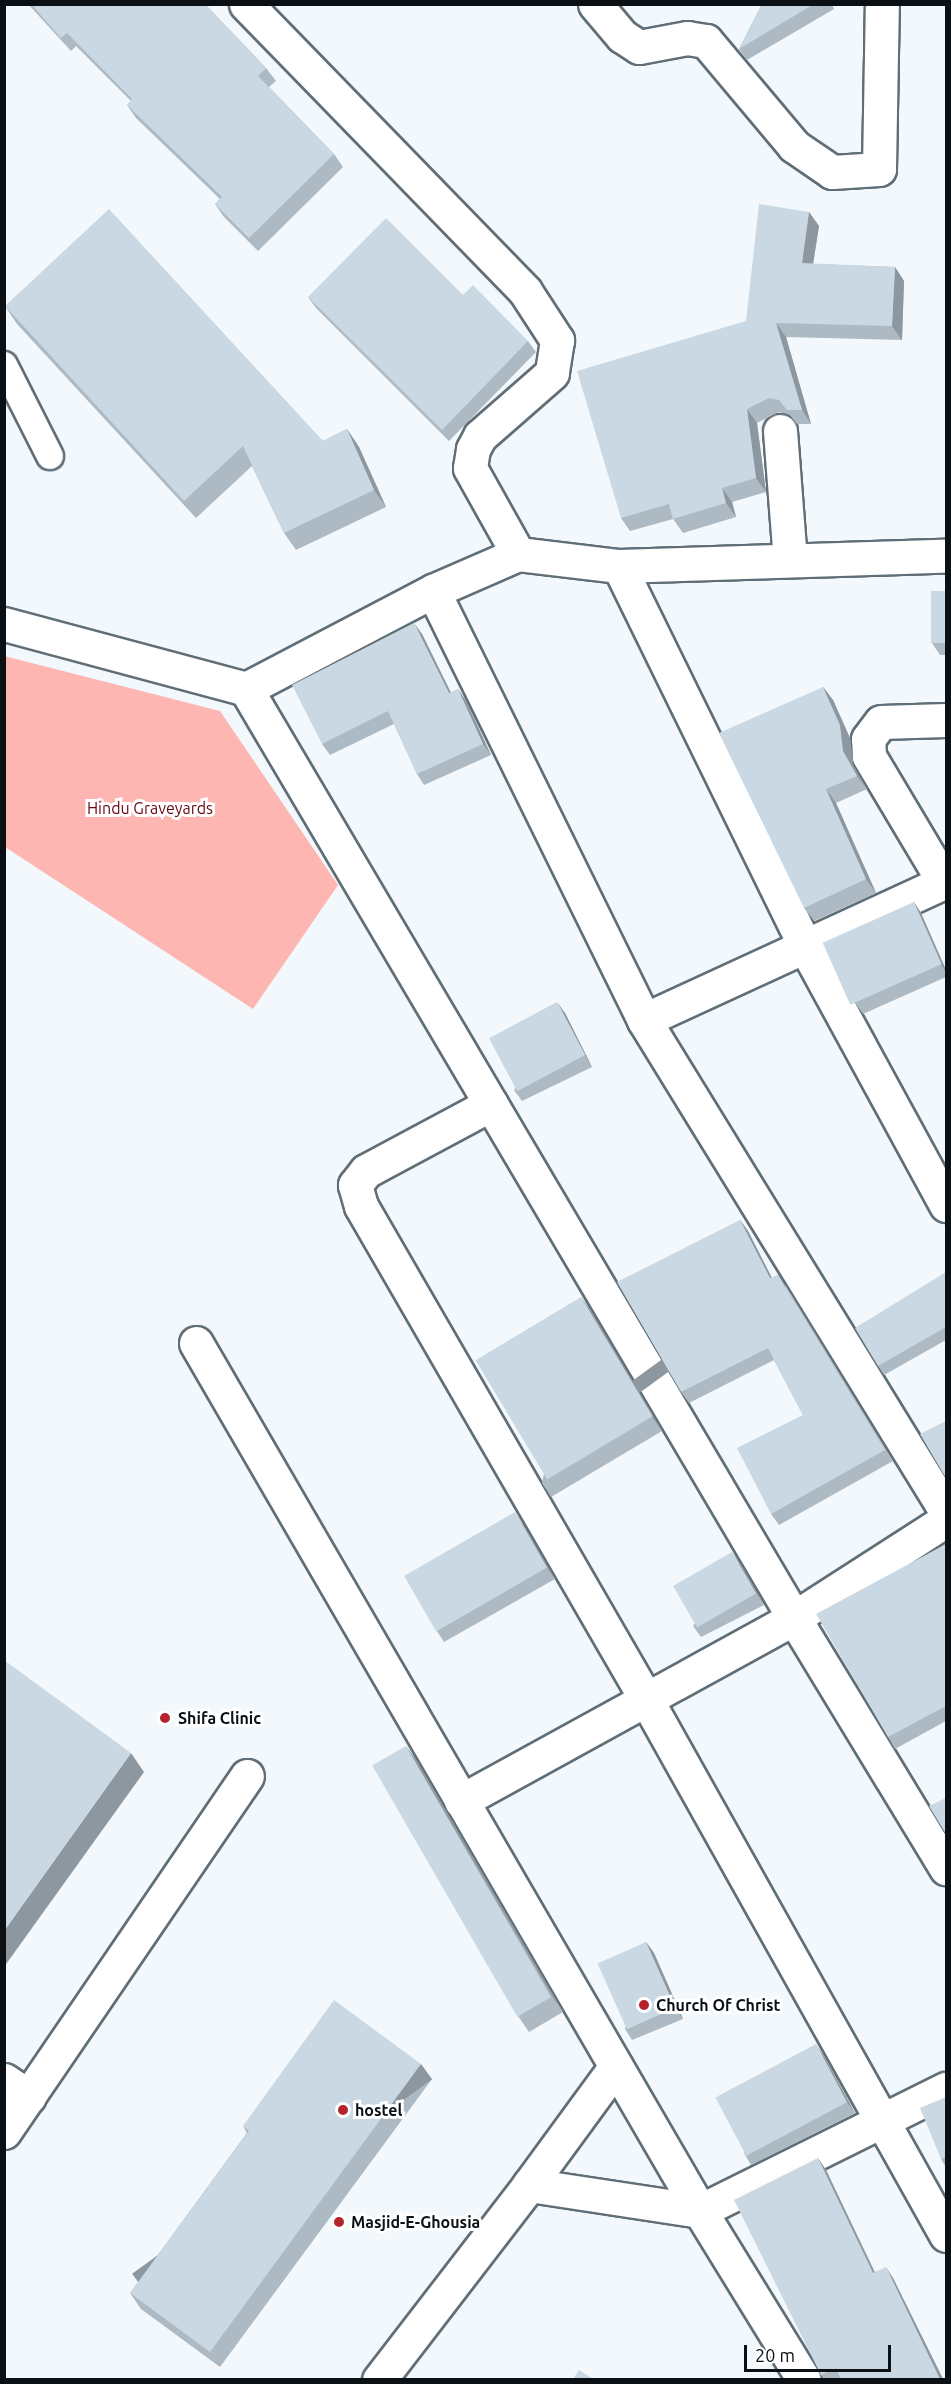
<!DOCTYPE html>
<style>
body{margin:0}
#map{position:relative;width:951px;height:2384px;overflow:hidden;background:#f2f8fc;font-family:Ubuntu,sans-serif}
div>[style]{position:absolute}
.green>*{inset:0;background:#fdb6b1}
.roads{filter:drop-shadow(2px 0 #606e77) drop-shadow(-2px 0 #606e77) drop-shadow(0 2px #606e77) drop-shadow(0 -2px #606e77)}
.service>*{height:26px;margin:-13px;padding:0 13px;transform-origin:13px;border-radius:13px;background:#fff}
.minor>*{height:33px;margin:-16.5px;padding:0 16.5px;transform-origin:16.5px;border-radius:16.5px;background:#fff}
.wall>*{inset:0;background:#adbac3}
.shaded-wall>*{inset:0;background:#8d979f;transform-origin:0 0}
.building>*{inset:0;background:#c9d8e3;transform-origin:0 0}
.dots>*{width:16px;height:16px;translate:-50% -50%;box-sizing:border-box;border:3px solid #fff;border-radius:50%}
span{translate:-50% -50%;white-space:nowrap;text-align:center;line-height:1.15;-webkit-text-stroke:6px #fff;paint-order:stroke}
.park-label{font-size:16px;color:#670711}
.poi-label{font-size:16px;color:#0b1014;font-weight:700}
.left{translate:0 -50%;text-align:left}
.frame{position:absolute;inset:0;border:6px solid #0b1014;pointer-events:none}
.scale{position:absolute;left:744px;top:2345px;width:147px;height:27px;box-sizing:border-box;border:3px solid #0b1014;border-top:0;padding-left:8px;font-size:18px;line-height:21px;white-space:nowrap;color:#0b1014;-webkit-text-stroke:4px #fff;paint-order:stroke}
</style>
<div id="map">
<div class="green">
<i style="clip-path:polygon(4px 656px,220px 711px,338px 885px,253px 1009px,5px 847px)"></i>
</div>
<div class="roads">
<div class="service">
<i style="left:4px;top:365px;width:102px;rotate:63.2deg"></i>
</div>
<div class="minor">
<i style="left:246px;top:4px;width:400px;rotate:45.8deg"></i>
<i style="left:525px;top:291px;width:59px;rotate:56.9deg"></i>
<i style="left:557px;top:340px;width:33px;rotate:99deg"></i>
<i style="left:552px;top:373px;width:96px;rotate:138.8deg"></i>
<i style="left:480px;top:436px;width:15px;rotate:118deg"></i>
<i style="left:473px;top:449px;width:19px;rotate:99deg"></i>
<i style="left:470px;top:468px;width:98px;rotate:60.8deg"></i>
<i style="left:595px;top:4px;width:42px;rotate:49.8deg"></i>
<i style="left:622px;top:36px;width:20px;rotate:33deg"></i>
<i style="left:639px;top:47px;width:49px;rotate:-10.6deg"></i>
<i style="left:687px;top:38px;width:19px;rotate:9deg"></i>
<i style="left:706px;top:41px;width:137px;rotate:50deg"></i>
<i style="left:794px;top:146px;width:46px;rotate:34.4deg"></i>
<i style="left:832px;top:172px;width:47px;rotate:-3.7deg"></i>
<i style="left:879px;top:169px;width:165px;rotate:-89deg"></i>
<i style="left:780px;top:431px;width:129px;rotate:85.6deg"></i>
<i style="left:619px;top:566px;width:425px;rotate:63.9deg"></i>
<i style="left:806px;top:948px;width:293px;rotate:61.4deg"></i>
<i style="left:433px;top:591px;width:478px;rotate:63.8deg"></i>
<i style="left:644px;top:1020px;width:576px;rotate:58.41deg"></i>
<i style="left:4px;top:624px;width:251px;rotate:15deg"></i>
<i style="left:246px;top:689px;width:1079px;rotate:59.46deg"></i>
<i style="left:794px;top:1618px;width:293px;rotate:58.7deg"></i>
<i style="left:246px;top:689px;width:211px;rotate:-27.7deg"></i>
<i style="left:433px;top:591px;width:93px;rotate:-23.5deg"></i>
<i style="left:518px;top:554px;width:102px;rotate:6.8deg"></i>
<i style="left:619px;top:566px;width:327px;rotate:-1.8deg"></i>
<i style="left:644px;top:1020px;width:330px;rotate:-24.7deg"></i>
<i style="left:944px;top:882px;width:147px;rotate:-120.8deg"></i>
<i style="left:869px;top:756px;width:17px;rotate:-93deg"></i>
<i style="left:868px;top:739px;width:21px;rotate:-53deg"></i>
<i style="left:881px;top:722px;width:65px;rotate:-1.8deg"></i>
<i style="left:491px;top:1104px;width:142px;rotate:151.8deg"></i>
<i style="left:366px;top:1171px;width:18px;rotate:128deg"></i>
<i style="left:355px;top:1185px;width:22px;rotate:74deg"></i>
<i style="left:361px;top:1206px;width:569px;rotate:59.97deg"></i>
<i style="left:646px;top:1699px;width:614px;rotate:60.76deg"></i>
<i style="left:196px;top:1343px;width:1004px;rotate:59.86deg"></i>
<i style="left:700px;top:2211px;width:198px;rotate:58.4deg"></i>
<i style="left:461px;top:1801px;width:380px;rotate:-28.8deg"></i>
<i style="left:794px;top:1618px;width:181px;rotate:-32.8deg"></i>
<i style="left:4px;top:2080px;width:30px;rotate:34deg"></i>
<i style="left:4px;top:2132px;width:431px;rotate:-55.7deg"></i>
<i style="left:529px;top:2185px;width:147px;rotate:-53.8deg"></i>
<i style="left:379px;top:2380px;width:246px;rotate:-52.4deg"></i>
<i style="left:529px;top:2185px;width:173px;rotate:8.6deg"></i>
<i style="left:700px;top:2211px;width:275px;rotate:-26.4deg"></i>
</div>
</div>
<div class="wall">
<i style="clip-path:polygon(28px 4px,205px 4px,266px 68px,276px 81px,269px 87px,334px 154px,343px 167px,258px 251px,224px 217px,215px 204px,220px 199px,136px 118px,127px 105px,131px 101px,76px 46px,71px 51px)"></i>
<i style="clip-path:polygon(762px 4px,832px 4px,834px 9px,747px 60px,739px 49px)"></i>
<i style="clip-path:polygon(809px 212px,819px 226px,813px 264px,895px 267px,904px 281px,902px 340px,786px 337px,811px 424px,797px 424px,789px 414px,779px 412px,757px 423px,766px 492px,732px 502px,736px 517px,683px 533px,673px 519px,630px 531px,621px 518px,746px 321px)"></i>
<i style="clip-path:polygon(308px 297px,528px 341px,536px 352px,449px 441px,316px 308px)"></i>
<i style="clip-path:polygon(5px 306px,323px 441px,347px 429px,359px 447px,386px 507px,296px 550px,284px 533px,252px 466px,196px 518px,17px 324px)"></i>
<i style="clip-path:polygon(946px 591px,946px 655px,940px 655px,932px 643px)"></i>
<i style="clip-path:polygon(422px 634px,451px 693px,458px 689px,466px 701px,491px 755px,424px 785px,417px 774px,394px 724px,330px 755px,322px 744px)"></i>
<i style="clip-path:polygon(823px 687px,833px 700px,850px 738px,853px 765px,867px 789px,836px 803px,876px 893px,814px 921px,804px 908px)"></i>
<i style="clip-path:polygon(914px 902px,921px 913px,946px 970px,946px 977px,863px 1014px,855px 1003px)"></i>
<i style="clip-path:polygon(565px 1013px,592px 1067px,522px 1101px,514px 1090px)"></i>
<i style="clip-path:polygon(740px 1220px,748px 1231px,772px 1278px,786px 1286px,893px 1461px,779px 1525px,771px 1514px,803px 1415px,774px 1360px,689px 1403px,681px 1392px)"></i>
<i style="clip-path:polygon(946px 1272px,946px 1340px,884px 1375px,878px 1366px)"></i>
<i style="clip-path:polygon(581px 1297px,591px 1311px,662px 1431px,551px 1497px,542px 1483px)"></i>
<i style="clip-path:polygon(522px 1523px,555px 1579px,444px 1642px,437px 1631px)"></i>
<i style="clip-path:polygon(946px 1544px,946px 1721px,895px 1749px,888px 1737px)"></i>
<i style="clip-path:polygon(740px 1563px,764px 1605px,701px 1637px,693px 1626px)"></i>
<i style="clip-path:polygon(406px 1746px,417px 1761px,563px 2012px,529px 2032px,518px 2016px)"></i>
<i style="clip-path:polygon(646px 1942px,654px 1953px,683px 2019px,632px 2040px,625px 2029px)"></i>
<i style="clip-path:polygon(824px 2056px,855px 2113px,751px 2165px,744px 2153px)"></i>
<i style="clip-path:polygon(432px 2079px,220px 2367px,141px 2309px,130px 2293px,247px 2133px,243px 2126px)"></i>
<i style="clip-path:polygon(946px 2097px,946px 2167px,941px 2159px)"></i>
<i style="clip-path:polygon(818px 2158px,826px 2170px,875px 2272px,893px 2278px,943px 2379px,824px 2379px,821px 2375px)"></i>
</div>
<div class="shaded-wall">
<i style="clip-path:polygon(809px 212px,819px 226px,811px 277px,802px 263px)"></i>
<i style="clip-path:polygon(895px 267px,904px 281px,902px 340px,892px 326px)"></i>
<i style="clip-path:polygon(776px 323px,786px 337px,811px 424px,802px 410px)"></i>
<i style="clip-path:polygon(747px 409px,757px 423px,766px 492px,756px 478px)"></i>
<i style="clip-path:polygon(347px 429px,359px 447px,386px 507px,374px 490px)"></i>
<i style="clip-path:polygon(722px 488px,732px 502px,736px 517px,726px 503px)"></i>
<i style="clip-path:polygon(414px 623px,422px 634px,457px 705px,449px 693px)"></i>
<i style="clip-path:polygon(823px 687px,833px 700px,850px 738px,853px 765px,867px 789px,857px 776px,843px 751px)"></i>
<i style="clip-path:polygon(458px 689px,466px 701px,491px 755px,483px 744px)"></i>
<i style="clip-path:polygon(826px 789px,836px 803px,876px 893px,866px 879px)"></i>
<i style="clip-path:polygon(914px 902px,921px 913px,946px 970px,946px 972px,941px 964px)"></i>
<i style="clip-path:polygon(557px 1002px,565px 1013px,592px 1067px,585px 1055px)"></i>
<i style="clip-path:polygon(740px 1220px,748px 1231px,778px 1290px,770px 1278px)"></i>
<i style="left:778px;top:1275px;width:14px;height:205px;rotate:54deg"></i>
<i style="clip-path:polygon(581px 1297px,591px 1311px,662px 1431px,652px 1417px)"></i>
<i style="clip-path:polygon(515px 1512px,522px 1523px,555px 1579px,547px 1568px)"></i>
<i style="clip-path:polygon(732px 1552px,740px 1563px,764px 1605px,756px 1593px)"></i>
<i style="clip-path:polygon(406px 1746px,417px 1761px,563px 2012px,552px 1996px)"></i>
<i style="clip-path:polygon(131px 1753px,144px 1772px,4px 1967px,4px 1931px)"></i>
<i style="clip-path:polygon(646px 1942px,654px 1953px,683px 2019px,675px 2008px)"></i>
<i style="clip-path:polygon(816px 2044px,824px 2056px,855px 2113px,847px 2102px)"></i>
<i style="left:421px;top:2064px;width:19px;height:357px;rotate:54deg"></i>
<i style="clip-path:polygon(818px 2158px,826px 2170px,880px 2284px,873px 2273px)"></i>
<i style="clip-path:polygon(886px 2267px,893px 2278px,943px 2379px,940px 2379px)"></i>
</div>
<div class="building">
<i style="clip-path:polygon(31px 4px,205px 4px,266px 68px,258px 76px,334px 154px,249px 238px,215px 204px,222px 197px,127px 105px,132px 99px,67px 33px,61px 38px)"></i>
<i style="clip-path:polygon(762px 4px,814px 4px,739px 49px)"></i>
<i style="clip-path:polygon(759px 204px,809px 212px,802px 263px,895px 267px,892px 326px,776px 323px,802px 410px,787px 410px,779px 400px,769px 398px,747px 409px,756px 478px,722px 488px,726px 503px,673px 519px,669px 504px,621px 518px,577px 371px,746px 321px)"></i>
<i style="clip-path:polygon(109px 209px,323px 441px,347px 429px,374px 490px,284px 533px,243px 446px,184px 501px,5px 306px)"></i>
<i style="clip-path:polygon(386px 218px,463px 295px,473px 285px,528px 341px,442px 430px,308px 297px)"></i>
<i style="left:931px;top:591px;width:15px;height:52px"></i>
<i style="clip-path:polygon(414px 623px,449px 693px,458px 689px,483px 744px,417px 774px,388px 711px,322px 744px,292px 685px)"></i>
<i style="clip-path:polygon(823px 687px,840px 725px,843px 751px,857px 776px,826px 789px,866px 879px,804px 908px,719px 733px)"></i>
<i style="left:914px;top:902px;width:68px;height:100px;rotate:66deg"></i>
<i style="left:557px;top:1002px;width:60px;height:77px;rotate:62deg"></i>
<i style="clip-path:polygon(740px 1220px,770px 1278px,778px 1275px,885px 1450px,771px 1514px,737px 1448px,803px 1415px,768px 1348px,681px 1392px,617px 1282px)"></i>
<i style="clip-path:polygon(946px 1272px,946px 1327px,878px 1366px,855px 1328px)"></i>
<i style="left:581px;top:1297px;width:139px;height:123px;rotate:59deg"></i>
<i style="clip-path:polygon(946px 1421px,946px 1478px,920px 1434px)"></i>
<i style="left:515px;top:1512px;width:64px;height:128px;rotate:60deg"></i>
<i style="clip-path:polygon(946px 1544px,946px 1707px,946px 1706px,888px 1737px,816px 1614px)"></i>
<i style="left:732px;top:1552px;width:48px;height:68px;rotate:60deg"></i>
<i style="clip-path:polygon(4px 1660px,131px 1753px,4px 1931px)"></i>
<i style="left:406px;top:1746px;width:290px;height:39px;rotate:60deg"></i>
<i style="clip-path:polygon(946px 1798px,946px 1834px,929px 1806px)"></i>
<i style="left:646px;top:1942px;width:72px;height:53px;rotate:66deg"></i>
<i style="clip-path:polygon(334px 2000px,421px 2064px,210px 2352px,130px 2293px,249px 2131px,243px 2126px)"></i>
<i style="left:816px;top:2044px;width:66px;height:114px;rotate:62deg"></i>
<i style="clip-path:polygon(946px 2097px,946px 2157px,941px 2159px,920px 2108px)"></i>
<i style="clip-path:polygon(818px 2158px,873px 2273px,886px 2267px,940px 2379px,841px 2379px,836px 2368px,821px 2375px,734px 2200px)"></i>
<i style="clip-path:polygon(579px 2370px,593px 2379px,573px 2379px)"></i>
</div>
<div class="dots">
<i style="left:165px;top:1718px;background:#b4222c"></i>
<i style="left:644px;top:2005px;background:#b4222c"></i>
<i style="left:343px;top:2110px;background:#b4222c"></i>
<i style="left:339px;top:2222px;background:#b4222c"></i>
</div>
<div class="park-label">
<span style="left:150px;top:808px">Hindu Graveyards</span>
</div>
<div class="poi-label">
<span class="left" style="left:178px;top:1718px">Shifa Clinic</span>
<span class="left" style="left:656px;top:2005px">Church Of Christ</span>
<span class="left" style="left:355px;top:2110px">hostel</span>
<span class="left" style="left:351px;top:2222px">Masjid-E-Ghousia</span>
</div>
<div class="frame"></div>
<div class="scale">20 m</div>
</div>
